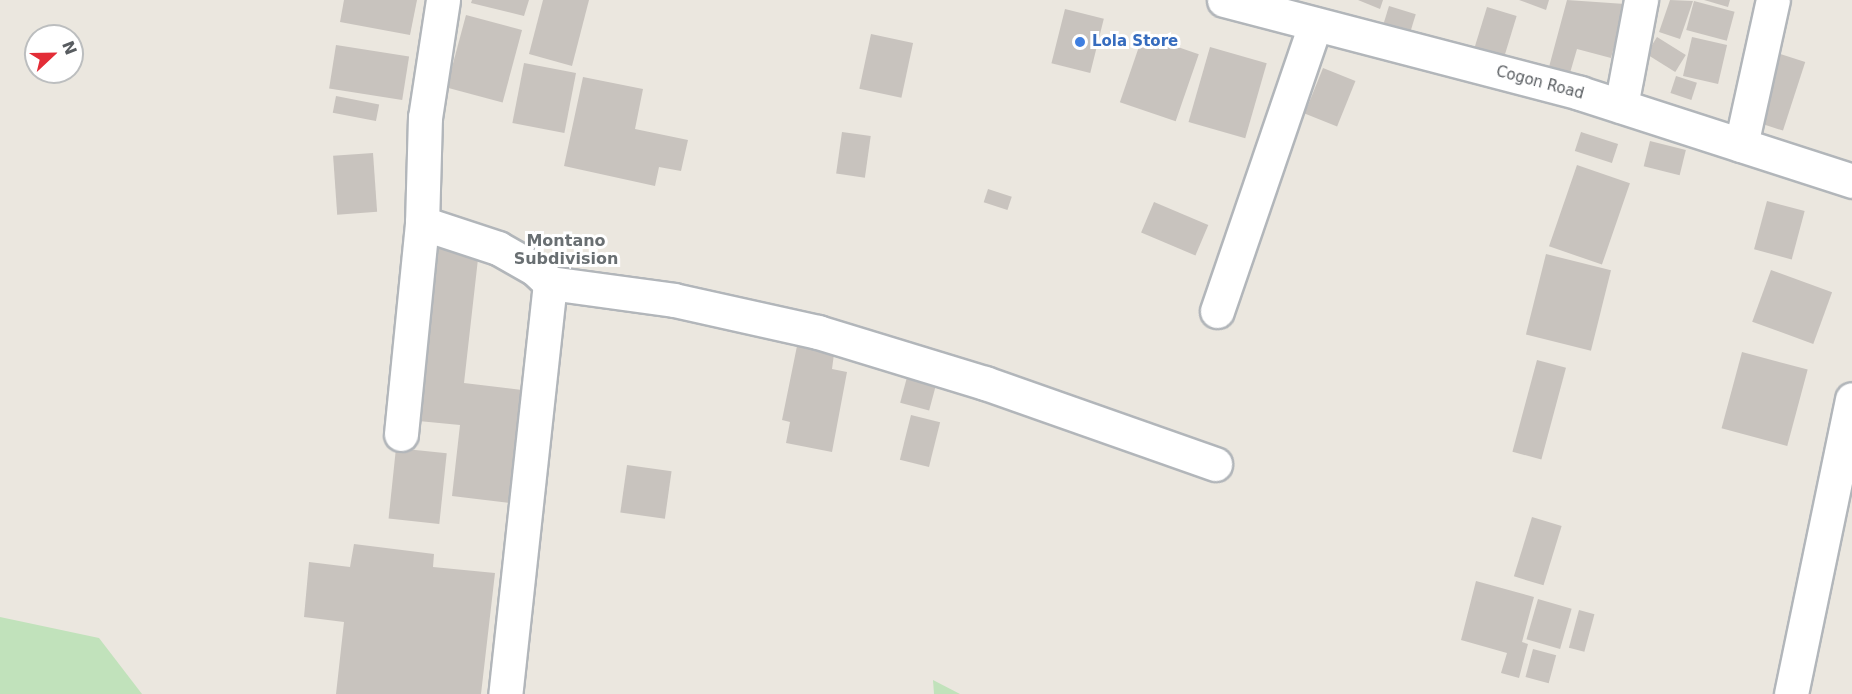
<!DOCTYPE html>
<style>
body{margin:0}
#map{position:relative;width:1852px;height:694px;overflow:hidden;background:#ebe7df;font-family:"DejaVu Sans",sans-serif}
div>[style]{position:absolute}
.green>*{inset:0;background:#c1e2bb}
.building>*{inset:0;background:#c8c3be;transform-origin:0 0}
.roads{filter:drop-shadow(2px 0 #b2b6ba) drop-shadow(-2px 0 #b2b6ba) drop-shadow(0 2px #b2b6ba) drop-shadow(0 -2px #b2b6ba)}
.minor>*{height:33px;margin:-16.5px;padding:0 16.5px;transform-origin:16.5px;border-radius:16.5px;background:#fff}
.dots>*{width:16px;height:16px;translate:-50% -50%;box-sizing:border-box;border:3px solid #fff;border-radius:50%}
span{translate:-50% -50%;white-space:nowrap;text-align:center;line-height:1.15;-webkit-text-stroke:6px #fff;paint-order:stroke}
.shop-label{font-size:15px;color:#366cbe;font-weight:700}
.left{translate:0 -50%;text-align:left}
.street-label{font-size:15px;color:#585c60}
.neighbourhood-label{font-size:16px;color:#696f72;font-weight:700}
.north{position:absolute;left:24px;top:24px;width:60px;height:60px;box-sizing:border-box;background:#fff;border:2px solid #bcbebf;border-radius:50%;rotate:68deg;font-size:16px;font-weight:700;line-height:24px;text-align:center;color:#585c60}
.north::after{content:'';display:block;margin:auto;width:21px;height:27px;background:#e32d37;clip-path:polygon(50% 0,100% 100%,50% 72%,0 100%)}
</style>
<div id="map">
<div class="green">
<i style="clip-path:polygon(0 617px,99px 638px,142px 694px,0 694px)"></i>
<i style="clip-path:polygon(933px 680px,960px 694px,934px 694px)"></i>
</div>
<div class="building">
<i style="clip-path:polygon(344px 0,417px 0,410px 35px,340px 22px)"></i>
<i style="clip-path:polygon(472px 0,529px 0,524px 16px,471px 3px)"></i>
<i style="clip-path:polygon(543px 0,589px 0,572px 66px,529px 54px)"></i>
<i style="clip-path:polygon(1358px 0,1383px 0,1380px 9px)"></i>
<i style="clip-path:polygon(1519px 0,1549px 0,1546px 10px)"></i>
<i style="clip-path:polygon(1567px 0,1625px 4px,1611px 58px,1577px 49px,1570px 73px,1549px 67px)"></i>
<i style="clip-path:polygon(1670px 0,1693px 1px,1680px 39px,1659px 32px)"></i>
<i style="clip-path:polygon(1704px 0,1730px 0,1728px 7px)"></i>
<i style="left:1694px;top:1px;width:42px;height:30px;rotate:15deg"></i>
<i style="left:1389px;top:6px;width:28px;height:26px;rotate:17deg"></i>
<i style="left:1487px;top:7px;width:31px;height:44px;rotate:17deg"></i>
<i style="left:1065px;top:9px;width:40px;height:56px;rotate:14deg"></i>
<i style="left:466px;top:15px;width:58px;height:75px;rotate:15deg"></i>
<i style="left:871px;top:34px;width:43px;height:56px;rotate:12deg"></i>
<i style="left:1143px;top:35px;width:59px;height:71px;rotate:19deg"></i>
<i style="left:1657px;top:37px;width:34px;height:20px;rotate:32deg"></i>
<i style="left:1692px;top:37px;width:36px;height:40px;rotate:13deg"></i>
<i style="left:336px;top:45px;width:74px;height:44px;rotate:9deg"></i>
<i style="left:1210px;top:47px;width:59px;height:78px;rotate:16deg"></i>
<i style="left:1771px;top:51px;width:36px;height:72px;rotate:18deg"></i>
<i style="left:524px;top:63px;width:53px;height:61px;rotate:11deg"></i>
<i style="left:1323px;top:68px;width:35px;height:49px;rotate:22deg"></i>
<i style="left:1676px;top:76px;width:22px;height:18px;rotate:18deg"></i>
<i style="clip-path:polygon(583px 77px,643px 89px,635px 129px,688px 140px,681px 171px,659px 167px,655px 186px,564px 166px)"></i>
<i style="left:336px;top:96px;width:44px;height:17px;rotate:11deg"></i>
<i style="left:842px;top:132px;width:29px;height:42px;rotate:8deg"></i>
<i style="left:1581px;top:132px;width:39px;height:20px;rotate:18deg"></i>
<i style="left:1650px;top:141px;width:37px;height:26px;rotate:14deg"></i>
<i style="left:373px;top:153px;width:59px;height:40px;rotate:86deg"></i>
<i style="left:1577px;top:165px;width:56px;height:86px;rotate:19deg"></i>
<i style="left:988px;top:189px;width:25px;height:14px;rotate:18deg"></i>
<i style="left:1767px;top:201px;width:39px;height:50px;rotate:15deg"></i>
<i style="left:1154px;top:202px;width:59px;height:33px;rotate:23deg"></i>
<i style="clip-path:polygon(432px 238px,479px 250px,464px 383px,522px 390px,510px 503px,452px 496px,460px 425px,408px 420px)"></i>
<i style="left:1546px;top:254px;width:67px;height:83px;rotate:14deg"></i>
<i style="left:1771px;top:270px;width:65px;height:55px;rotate:20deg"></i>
<i style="clip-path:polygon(797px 346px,834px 354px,832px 369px,847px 372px,832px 452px,786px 443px,790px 422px,782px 420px)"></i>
<i style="left:1742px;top:352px;width:68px;height:79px;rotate:15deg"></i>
<i style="left:1537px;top:360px;width:30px;height:95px;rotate:15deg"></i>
<i style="left:910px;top:366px;width:30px;height:38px;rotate:15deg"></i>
<i style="left:911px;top:415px;width:30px;height:46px;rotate:14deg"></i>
<i style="left:396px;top:448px;width:51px;height:71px;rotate:6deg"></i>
<i style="left:627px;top:465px;width:45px;height:48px;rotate:8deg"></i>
<i style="left:1532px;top:517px;width:31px;height:62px;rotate:17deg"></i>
<i style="clip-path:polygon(354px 544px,434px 554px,433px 567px,495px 573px,481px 694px,336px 694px,344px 622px,304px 617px,309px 562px,350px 567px)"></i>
<i style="clip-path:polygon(1476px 581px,1534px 597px,1522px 642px,1528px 644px,1519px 678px,1501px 673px,1507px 653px,1461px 640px)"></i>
<i style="left:1538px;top:599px;width:35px;height:42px;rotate:16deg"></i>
<i style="left:1579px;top:610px;width:16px;height:39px;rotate:15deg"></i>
<i style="left:1533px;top:649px;width:24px;height:29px;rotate:15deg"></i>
</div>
<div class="roads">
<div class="minor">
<i style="left:443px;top:0;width:118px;rotate:98.7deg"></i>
<i style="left:425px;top:117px;width:106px;rotate:91.6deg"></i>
<i style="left:422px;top:223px;width:80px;rotate:18.2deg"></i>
<i style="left:498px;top:248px;width:43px;rotate:29.6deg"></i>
<i style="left:535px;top:269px;width:21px;rotate:43deg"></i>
<i style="left:550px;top:283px;width:413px;rotate:96.2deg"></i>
<i style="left:1224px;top:0;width:368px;rotate:14.6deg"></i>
<i style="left:1580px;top:93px;width:286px;rotate:17.9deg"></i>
<i style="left:1621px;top:106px;width:108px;rotate:-79.3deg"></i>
<i style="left:1741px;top:145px;width:148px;rotate:-77.6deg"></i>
<i style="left:550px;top:283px;width:125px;rotate:7.8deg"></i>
<i style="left:674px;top:300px;width:148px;rotate:12.5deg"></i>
<i style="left:818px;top:332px;width:175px;rotate:17deg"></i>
<i style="left:985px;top:383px;width:244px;rotate:19.4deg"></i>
<i style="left:1217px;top:311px;width:303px;rotate:-71.1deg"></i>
<i style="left:401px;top:434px;width:212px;rotate:-84.3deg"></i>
<i style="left:1791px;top:694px;width:301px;rotate:-78.3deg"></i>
</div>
</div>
<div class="dots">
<i style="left:1080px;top:42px;background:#3f7fe0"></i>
</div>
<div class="shop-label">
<span class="left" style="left:1092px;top:42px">Lola Store</span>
</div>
<div class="street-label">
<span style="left:1540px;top:83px;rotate:15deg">Cogon Road</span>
</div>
<div class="neighbourhood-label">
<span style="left:566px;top:250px">Montano<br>Subdivision</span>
</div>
<div class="north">N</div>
</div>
